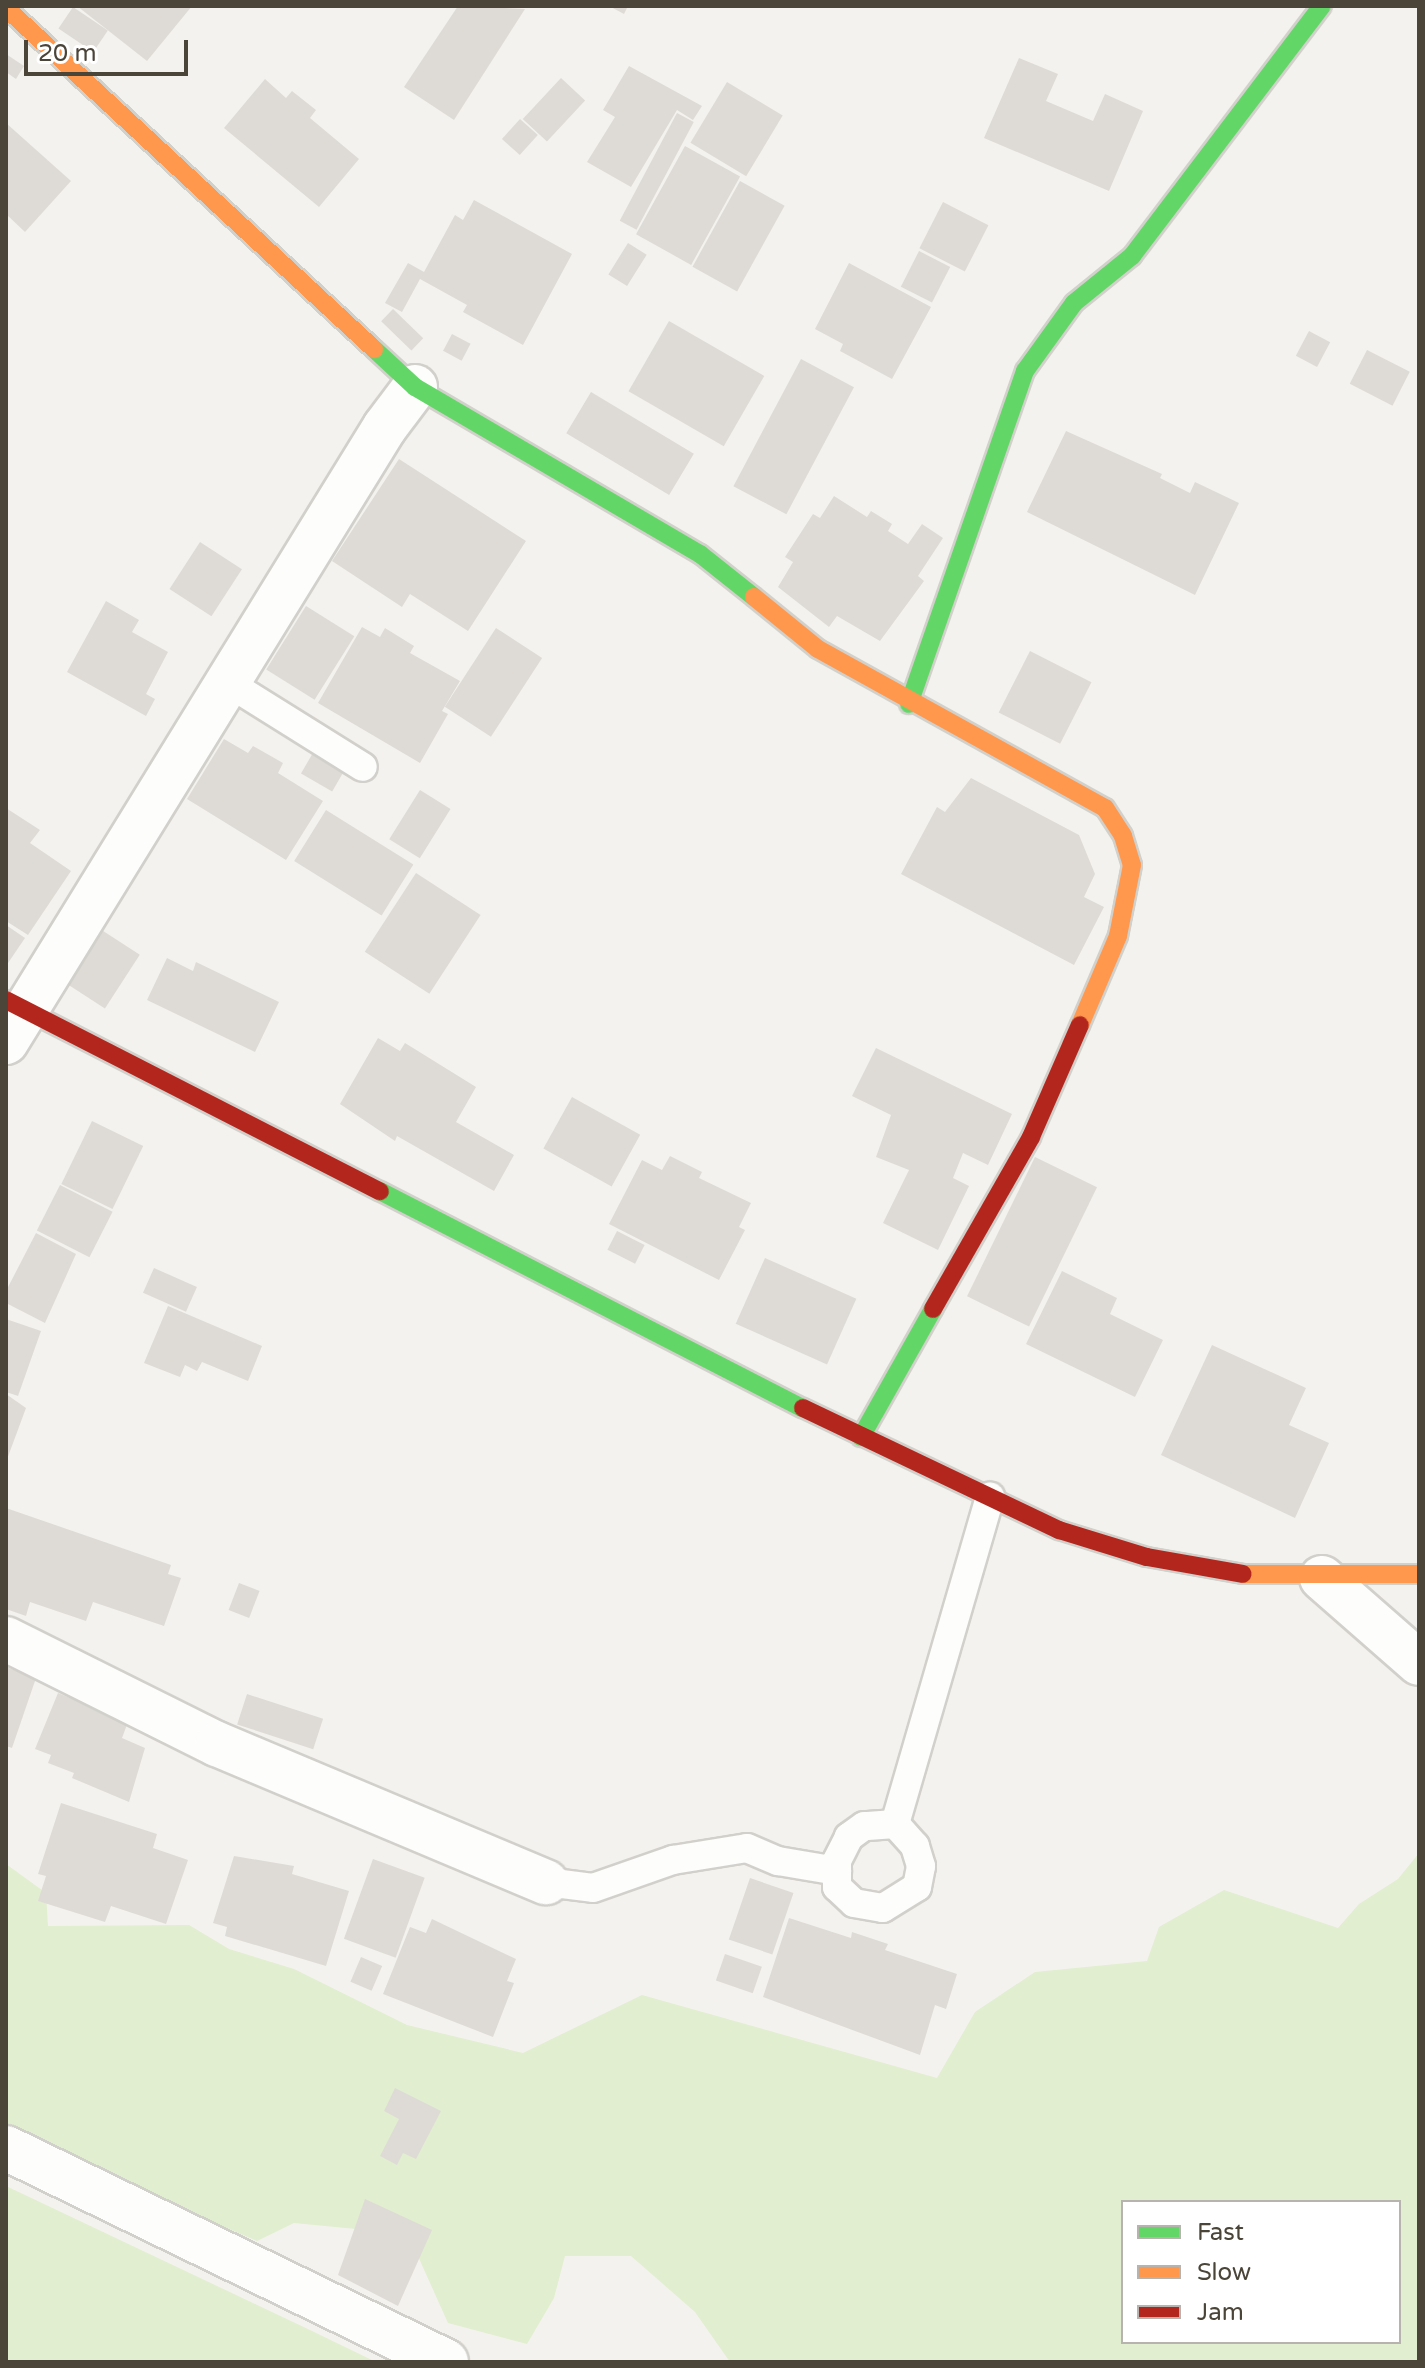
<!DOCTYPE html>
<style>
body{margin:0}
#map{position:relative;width:1425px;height:2368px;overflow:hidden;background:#f4f2ee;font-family:"Varela Round",sans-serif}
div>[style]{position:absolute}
.green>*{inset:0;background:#e1eecf}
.building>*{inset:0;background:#dedbd6;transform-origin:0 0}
.roads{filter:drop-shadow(2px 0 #d2d0cb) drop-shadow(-2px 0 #d2d0cb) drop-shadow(0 2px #d2d0cb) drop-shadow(0 -2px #d2d0cb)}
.lane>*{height:28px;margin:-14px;padding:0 14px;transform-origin:14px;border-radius:14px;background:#fdfdfc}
.street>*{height:44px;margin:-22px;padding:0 22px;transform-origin:22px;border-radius:22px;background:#fdfdfc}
.fast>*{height:18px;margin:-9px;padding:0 9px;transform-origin:9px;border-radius:9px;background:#63d668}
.slow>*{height:18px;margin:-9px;padding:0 9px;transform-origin:9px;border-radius:9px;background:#ff974d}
.jam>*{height:18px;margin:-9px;padding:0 9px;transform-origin:9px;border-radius:9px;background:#b3261e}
span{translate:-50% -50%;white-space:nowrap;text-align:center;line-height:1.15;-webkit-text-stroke:6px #fff;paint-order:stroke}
.frame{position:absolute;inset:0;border:8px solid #4b4439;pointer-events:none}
.legend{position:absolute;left:1121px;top:2200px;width:280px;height:144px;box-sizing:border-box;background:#fff;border:2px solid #b7b4b0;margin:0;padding:10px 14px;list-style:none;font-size:24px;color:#4b4439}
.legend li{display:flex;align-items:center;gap:16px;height:40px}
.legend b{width:40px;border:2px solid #b7b4b0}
.scale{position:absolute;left:24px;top:40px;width:164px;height:36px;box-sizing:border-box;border:4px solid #4b4439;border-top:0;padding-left:10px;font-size:24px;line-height:28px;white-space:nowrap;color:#4b4439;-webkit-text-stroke:6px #fff;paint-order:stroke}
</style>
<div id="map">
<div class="green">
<i style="clip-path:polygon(evenodd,1419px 1853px,1419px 2362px,730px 2362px,695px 2312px,631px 2256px,565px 2256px,554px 2298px,527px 2344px,448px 2323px,408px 2234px,294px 2223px,257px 2241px,6px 2134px,6px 1864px,46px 1893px,48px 1926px,189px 1925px,229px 1949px,294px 1969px,407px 2025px,523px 2053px,642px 1995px,937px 2078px,975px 2012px,1035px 1972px,1147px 1961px,1159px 1927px,1224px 1890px,1338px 1928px,1359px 1904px,1398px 1879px,1419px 1853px,1123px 2202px,1399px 2202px,1399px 2342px,1123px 2342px,1123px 2202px)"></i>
<i style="clip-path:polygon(6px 2186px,312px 2331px,376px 2362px,6px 2362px)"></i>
</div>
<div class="building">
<i style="clip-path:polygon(77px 6px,192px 6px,147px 61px)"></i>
<i style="clip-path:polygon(458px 6px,525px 9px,454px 120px,404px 87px)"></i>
<i style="clip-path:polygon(609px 6px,628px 6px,624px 14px)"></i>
<i style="left:73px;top:7px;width:42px;height:26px;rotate:34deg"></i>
<i style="clip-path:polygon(6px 54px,24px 66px,16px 79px,6px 72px)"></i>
<i style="clip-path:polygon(1019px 58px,1058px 74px,1046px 101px,1093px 121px,1105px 94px,1143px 111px,1109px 191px,984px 138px)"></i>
<i style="clip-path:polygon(629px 66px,702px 106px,693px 120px,677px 110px,631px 187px,587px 162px,615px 117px,603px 110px)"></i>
<i style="left:561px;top:78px;width:33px;height:56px;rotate:43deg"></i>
<i style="clip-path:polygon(265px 79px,286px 98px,292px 91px,316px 110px,310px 118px,359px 159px,319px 207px,224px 128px)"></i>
<i style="left:727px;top:82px;width:65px;height:71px;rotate:31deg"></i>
<i style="left:677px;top:113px;width:19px;height:122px;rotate:28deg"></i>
<i style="left:520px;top:119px;width:24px;height:27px;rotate:42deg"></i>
<i style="clip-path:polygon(6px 123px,71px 181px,25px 232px,6px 214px)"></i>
<i style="left:685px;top:146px;width:63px;height:101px;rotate:29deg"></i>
<i style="left:740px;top:181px;width:51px;height:98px;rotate:29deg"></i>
<i style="clip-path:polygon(474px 200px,572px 254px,523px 345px,463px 312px,467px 305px,420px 279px,402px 312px,385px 303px,408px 263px,424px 272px,455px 215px,463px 220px)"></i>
<i style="left:943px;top:202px;width:51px;height:52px;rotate:27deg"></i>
<i style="left:628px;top:243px;width:22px;height:37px;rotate:32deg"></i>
<i style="left:919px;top:251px;width:35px;height:40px;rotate:27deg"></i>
<i style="clip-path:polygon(849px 263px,931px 307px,892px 379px,840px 351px,843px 344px,815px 329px)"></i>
<i style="left:393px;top:309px;width:42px;height:17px;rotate:44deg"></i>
<i style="left:669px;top:321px;width:110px;height:81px;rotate:30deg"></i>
<i style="left:1309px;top:331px;width:24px;height:28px;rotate:28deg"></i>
<i style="left:452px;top:334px;width:21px;height:19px;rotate:28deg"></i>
<i style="left:1367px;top:350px;width:48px;height:38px;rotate:27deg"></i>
<i style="left:801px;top:359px;width:60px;height:144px;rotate:28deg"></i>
<i style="left:591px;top:392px;width:120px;height:48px;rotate:31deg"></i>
<i style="clip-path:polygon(1066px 431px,1162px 474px,1160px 478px,1190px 493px,1195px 482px,1239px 503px,1195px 595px,1027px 512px)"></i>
<i style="clip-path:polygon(399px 459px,526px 541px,468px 631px,410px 594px,402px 607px,332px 561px)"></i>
<i style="clip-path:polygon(834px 496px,867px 517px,871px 511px,892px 524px,888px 531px,908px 544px,922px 524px,943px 538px,918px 576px,924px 581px,880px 641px,837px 616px,829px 627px,778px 587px,793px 562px,785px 557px,813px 514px,820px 518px)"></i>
<i style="left:200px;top:542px;width:50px;height:56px;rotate:33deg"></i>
<i style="clip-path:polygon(106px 601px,139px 620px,132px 632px,168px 652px,146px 694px,155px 699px,146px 716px,67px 672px)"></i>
<i style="left:306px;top:606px;width:57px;height:75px;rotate:32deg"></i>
<i style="clip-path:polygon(362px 627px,380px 637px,385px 628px,414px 646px,410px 653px,460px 681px,442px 711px,448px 714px,420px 763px,318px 703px)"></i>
<i style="left:496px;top:628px;width:55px;height:94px;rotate:33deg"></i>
<i style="left:1030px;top:651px;width:69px;height:69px;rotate:27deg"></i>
<i style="clip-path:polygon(224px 739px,248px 753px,253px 746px,283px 763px,278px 773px,323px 801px,286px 860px,187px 799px)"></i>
<i style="left:314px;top:751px;width:36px;height:26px;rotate:30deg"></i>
<i style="clip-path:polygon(971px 778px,1079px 835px,1095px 874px,1084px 897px,1104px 907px,1074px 965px,901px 874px,937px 807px,945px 812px)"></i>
<i style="left:420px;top:790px;width:36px;height:58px;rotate:32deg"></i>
<i style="clip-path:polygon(6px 808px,40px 830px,30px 843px,71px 871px,28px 935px,6px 921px)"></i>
<i style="left:326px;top:810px;width:103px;height:60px;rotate:32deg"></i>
<i style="left:416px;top:873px;width:77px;height:94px;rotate:33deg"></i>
<i style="clip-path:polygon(6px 925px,25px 938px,6px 966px)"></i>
<i style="left:97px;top:927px;width:51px;height:64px;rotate:33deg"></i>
<i style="clip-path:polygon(167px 958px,193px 971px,196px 962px,279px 1002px,255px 1052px,147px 1000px)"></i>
<i style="clip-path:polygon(378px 1038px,400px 1051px,405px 1043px,476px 1087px,456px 1122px,514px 1155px,494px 1191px,397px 1136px,395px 1141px,340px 1104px)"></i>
<i style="clip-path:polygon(876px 1048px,1012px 1114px,988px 1165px,963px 1153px,953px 1178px,969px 1186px,938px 1250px,883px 1223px,909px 1170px,876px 1157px,891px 1115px,852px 1096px)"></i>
<i style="left:572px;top:1097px;width:78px;height:59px;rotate:29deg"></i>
<i style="left:92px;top:1121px;width:57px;height:70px;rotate:26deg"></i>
<i style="clip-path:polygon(670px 1156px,702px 1172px,699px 1178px,751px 1203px,739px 1227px,745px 1230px,719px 1280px,609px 1224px,642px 1160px,662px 1170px)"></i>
<i style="left:1035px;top:1157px;width:69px;height:155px;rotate:26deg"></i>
<i style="left:60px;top:1185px;width:59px;height:51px;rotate:27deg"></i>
<i style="left:617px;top:1231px;width:31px;height:21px;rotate:27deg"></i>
<i style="clip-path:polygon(36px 1233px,76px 1254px,45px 1323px,6px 1303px,6px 1291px)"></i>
<i style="left:765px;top:1258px;width:100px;height:72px;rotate:24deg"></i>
<i style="left:154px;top:1268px;width:47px;height:27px;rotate:24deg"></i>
<i style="clip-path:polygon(1062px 1271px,1117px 1298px,1110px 1314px,1163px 1340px,1135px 1397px,1026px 1344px)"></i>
<i style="clip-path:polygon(168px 1306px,262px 1346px,248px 1381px,202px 1362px,197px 1371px,185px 1365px,180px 1377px,144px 1363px)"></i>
<i style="clip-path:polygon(6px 1319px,41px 1331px,18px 1396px,6px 1392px)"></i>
<i style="clip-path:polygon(1212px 1345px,1306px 1388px,1289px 1425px,1329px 1443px,1295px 1518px,1161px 1455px)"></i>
<i style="clip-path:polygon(6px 1394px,26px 1408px,6px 1462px)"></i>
<i style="clip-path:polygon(6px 1508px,171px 1565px,168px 1574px,181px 1578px,164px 1626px,93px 1602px,86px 1621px,30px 1602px,26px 1616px,6px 1609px)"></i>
<i style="left:239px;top:1583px;width:22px;height:29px;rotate:21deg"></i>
<i style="clip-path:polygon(6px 1667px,36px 1678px,12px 1748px,6px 1746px)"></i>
<i style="clip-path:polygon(58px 1693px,128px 1722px,122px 1738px,145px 1748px,129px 1802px,72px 1778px,74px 1773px,48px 1763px,51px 1755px,35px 1749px)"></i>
<i style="left:247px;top:1694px;width:80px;height:32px;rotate:18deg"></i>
<i style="clip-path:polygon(61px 1803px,157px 1834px,153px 1848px,188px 1860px,166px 1924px,111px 1906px,105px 1922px,38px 1901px,46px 1876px,38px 1874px)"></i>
<i style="clip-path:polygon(234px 1856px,294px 1866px,292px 1874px,349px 1891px,326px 1966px,225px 1936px,227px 1927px,213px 1923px)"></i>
<i style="left:373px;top:1859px;width:55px;height:85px;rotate:20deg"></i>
<i style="left:750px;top:1878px;width:46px;height:65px;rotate:19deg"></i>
<i style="clip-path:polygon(789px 1918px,851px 1938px,852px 1932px,888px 1944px,885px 1950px,957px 1974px,946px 2009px,935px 2005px,920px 2055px,763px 1997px)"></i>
<i style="clip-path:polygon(432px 1919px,516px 1959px,507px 1981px,514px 1983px,493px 2037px,383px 1994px,410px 1927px,426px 1933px)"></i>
<i style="left:725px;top:1954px;width:39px;height:28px;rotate:19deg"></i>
<i style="left:361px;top:1957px;width:23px;height:27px;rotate:23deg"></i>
<i style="clip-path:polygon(395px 2088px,441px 2111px,416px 2159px,403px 2153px,397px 2165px,380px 2156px,399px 2119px,384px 2111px)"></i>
<i style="clip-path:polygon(365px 2199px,432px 2230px,398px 2306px,338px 2275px)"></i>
</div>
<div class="roads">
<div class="lane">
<i style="left:227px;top:682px;width:160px;rotate:32deg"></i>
<i style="left:895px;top:1824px;width:31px;rotate:176deg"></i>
<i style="left:864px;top:1826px;width:19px;rotate:144deg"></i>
<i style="left:849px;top:1837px;width:27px;rotate:117deg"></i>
<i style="left:837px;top:1861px;width:26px;rotate:90deg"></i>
<i style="left:837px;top:1887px;width:23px;rotate:43deg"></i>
<i style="left:854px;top:1903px;width:29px;rotate:10deg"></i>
<i style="left:883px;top:1908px;width:40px;rotate:-32deg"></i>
<i style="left:917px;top:1887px;width:21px;rotate:-79deg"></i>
<i style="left:921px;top:1866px;width:21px;rotate:-107deg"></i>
<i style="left:915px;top:1846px;width:30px;rotate:-132deg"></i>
<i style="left:895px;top:1824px;width:341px;rotate:-73.8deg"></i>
<i style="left:546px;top:1882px;width:47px;rotate:7.3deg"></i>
<i style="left:593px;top:1888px;width:85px;rotate:-19.3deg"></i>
<i style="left:673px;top:1860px;width:75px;rotate:-9.2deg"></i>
<i style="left:747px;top:1848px;width:34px;rotate:23deg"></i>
<i style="left:778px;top:1861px;width:60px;rotate:9.6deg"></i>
</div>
<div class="street">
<i style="left:6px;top:1042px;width:722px;rotate:-58.36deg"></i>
<i style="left:385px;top:427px;width:50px;rotate:-53.1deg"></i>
<i style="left:1322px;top:1578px;width:129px;rotate:41.2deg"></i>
<i style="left:6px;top:1639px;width:236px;rotate:26.5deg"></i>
<i style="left:217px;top:1744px;width:357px;rotate:22.8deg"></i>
<i style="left:6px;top:2148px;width:489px;rotate:25.9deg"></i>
</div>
<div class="fast">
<i style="left:374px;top:349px;width:56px;rotate:42.8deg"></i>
<i style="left:415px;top:387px;width:330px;rotate:30.4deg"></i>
<i style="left:700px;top:554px;width:69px;rotate:38.5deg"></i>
<i style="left:909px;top:704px;width:353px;rotate:-70.8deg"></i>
<i style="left:1025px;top:371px;width:84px;rotate:-54.2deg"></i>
<i style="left:1074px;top:303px;width:75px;rotate:-39deg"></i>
<i style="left:1132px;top:256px;width:314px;rotate:-52.8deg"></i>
<i style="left:380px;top:1191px;width:475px;rotate:27.2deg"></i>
<i style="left:861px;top:1437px;width:147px;rotate:-60.6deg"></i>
</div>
<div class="slow">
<i style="left:6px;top:8px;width:502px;rotate:42.82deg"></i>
<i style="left:754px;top:597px;width:82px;rotate:39.1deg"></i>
<i style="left:818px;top:649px;width:328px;rotate:29deg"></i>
<i style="left:1105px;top:808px;width:33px;rotate:57deg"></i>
<i style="left:1123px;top:836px;width:30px;rotate:73deg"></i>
<i style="left:1132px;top:865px;width:72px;rotate:101.2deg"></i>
<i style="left:1118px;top:936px;width:97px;rotate:113.1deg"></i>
<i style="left:1243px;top:1574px;width:176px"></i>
</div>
<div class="jam">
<i style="left:6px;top:1000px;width:420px;rotate:27.1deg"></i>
<i style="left:933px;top:1309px;width:198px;rotate:-60.3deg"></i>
<i style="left:1031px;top:1137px;width:122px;rotate:-66.4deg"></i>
<i style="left:803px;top:1408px;width:284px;rotate:25.5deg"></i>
<i style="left:1059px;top:1530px;width:92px;rotate:17.1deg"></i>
<i style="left:1147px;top:1557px;width:97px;rotate:10deg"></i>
</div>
</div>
<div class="frame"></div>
<ul class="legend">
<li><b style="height:10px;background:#63d668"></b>Fast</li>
<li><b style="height:10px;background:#ff974d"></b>Slow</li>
<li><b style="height:10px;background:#b3261e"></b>Jam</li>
</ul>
<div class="scale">20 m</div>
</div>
